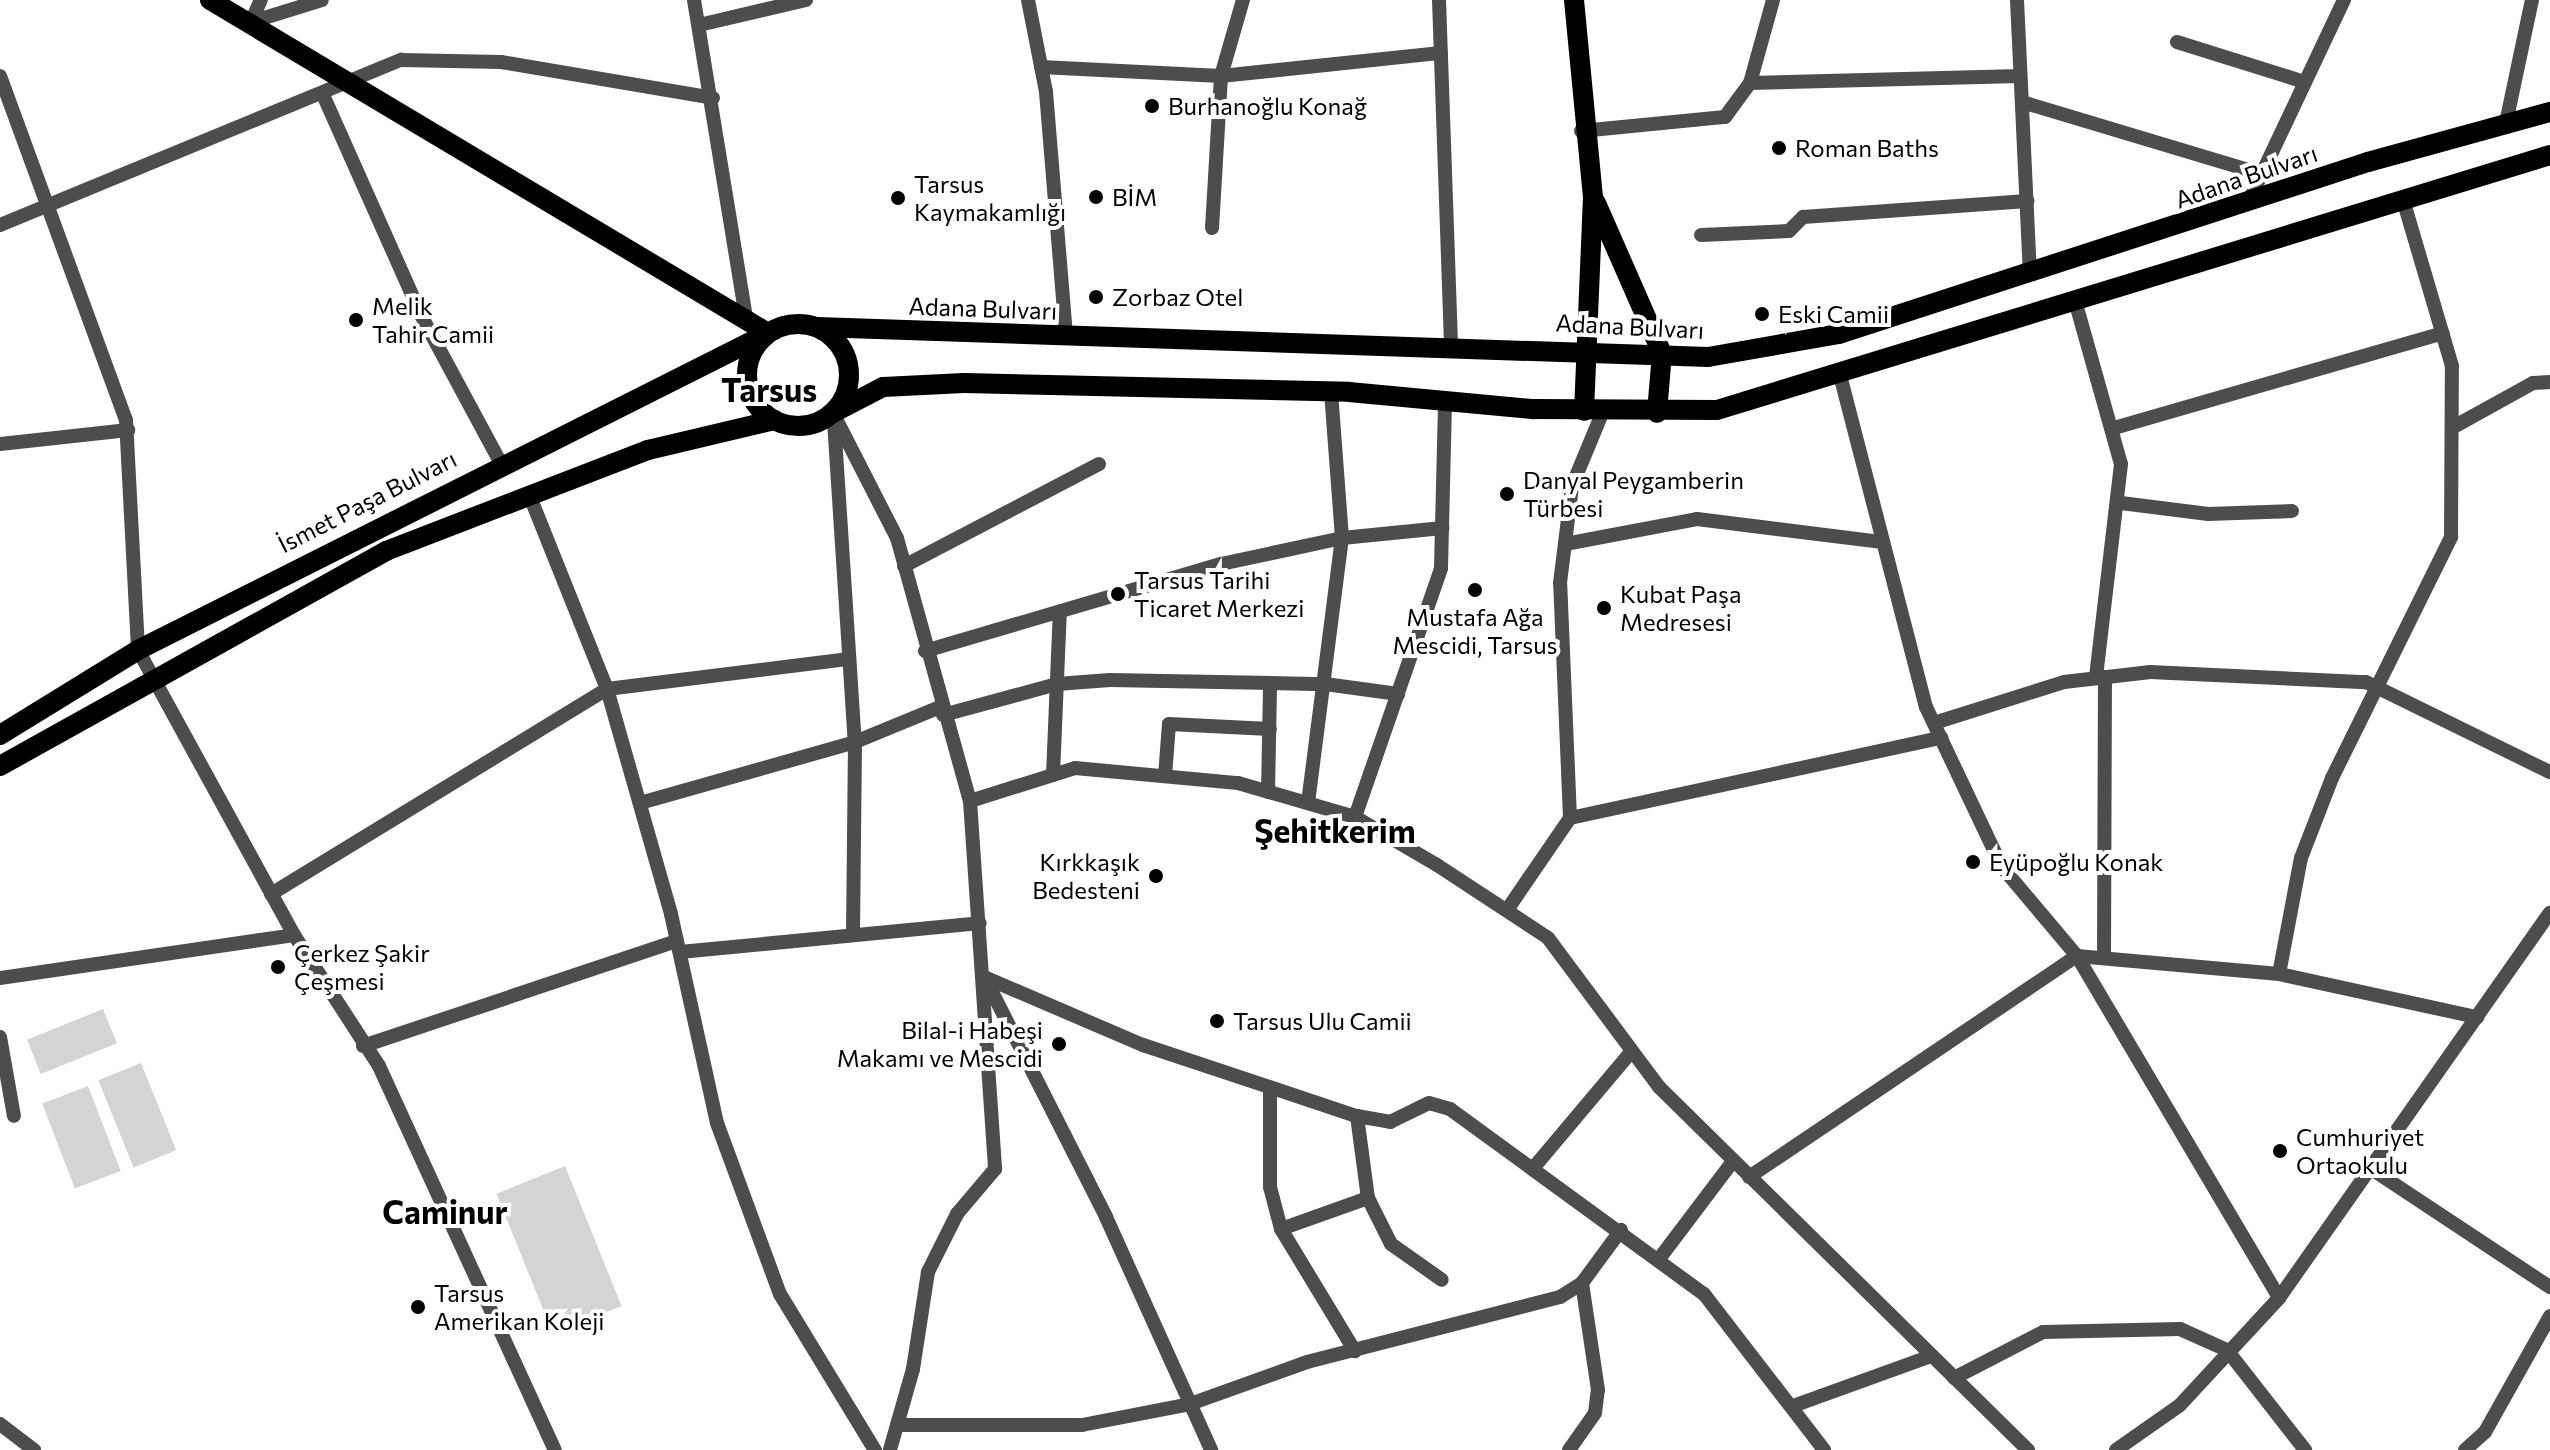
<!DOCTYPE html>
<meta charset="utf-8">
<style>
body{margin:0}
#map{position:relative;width:2550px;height:1450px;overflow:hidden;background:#fff;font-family:Commissioner,sans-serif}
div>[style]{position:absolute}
.green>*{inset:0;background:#d4d4d4;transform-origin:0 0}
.minor>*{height:14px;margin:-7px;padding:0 7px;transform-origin:7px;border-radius:7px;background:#4d4d4d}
.major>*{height:20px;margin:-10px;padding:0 10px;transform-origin:10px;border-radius:10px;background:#000}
.major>.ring{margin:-10px;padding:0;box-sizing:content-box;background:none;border:20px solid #000;border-radius:50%}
.dots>*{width:22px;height:22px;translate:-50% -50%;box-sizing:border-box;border:4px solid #fff;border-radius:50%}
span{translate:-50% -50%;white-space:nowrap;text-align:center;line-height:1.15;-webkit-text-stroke:8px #fff;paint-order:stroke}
.poi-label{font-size:24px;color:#000}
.left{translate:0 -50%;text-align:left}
.right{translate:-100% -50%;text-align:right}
.street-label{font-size:24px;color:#000}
.district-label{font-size:32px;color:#000;font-weight:700}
</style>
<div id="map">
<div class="green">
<i style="left:103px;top:1009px;width:37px;height:82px;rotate:68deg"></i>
<i style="left:141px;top:1063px;width:94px;height:46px;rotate:68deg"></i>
<i style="left:88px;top:1086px;width:91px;height:49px;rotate:69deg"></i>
<i style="left:565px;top:1166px;width:151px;height:74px;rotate:68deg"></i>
</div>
<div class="minor">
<i style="left:694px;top:0;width:320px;rotate:80.7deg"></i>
<i style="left:1028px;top:0;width:94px;rotate:78.9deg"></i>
<i style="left:1046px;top:92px;width:246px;rotate:85.3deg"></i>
<i style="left:1439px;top:0;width:345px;rotate:88deg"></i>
<i style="left:2017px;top:0;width:273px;rotate:87.3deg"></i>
<i style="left:251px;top:22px;width:74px;rotate:-17.2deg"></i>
<i style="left:251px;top:22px;width:24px;rotate:-66deg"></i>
<i style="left:699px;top:25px;width:110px;rotate:-13.2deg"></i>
<i style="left:2177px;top:42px;width:134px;rotate:17.4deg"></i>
<i style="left:1041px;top:67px;width:180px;rotate:2.9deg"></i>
<i style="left:1221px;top:76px;width:221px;rotate:-6deg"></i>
<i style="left:0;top:76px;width:366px;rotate:69.9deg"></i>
<i style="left:126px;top:420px;width:230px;rotate:87deg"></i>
<i style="left:138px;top:650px;width:325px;rotate:61.3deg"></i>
<i style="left:294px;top:935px;width:156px;rotate:57deg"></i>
<i style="left:379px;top:1066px;width:422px;rotate:65.4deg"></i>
<i style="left:1750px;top:83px;width:270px;rotate:-1.5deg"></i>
<i style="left:324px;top:97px;width:239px;rotate:66deg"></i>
<i style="left:421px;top:315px;width:167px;rotate:61.7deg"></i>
<i style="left:2022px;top:102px;width:251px;rotate:16.7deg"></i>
<i style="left:2506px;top:123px;width:126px;rotate:-78.1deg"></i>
<i style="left:1581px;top:131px;width:145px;rotate:-5.6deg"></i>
<i style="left:1725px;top:117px;width:42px;rotate:-53.7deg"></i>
<i style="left:1750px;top:83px;width:86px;rotate:-74.5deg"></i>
<i style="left:2248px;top:203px;width:225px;rotate:-64.7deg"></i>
<i style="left:0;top:225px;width:434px;rotate:-22.4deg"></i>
<i style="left:401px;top:60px;width:100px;rotate:1.1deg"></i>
<i style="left:501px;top:62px;width:215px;rotate:9.6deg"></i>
<i style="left:1212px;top:228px;width:152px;rotate:-86.6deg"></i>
<i style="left:1221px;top:76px;width:79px;rotate:-73.9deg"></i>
<i style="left:1701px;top:235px;width:88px;rotate:-2.6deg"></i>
<i style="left:1789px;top:231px;width:20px;rotate:-45deg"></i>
<i style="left:1803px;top:217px;width:225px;rotate:-4.1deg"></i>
<i style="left:2076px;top:304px;width:166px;rotate:74.3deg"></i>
<i style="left:2121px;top:464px;width:215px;rotate:96.7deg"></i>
<i style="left:1840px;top:375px;width:343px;rotate:75.5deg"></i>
<i style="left:1926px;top:707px;width:177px;rotate:64.6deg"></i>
<i style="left:2002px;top:867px;width:116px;rotate:49.9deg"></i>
<i style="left:2077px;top:956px;width:397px;rotate:59.4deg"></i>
<i style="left:833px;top:413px;width:140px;rotate:62.9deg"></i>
<i style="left:897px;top:538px;width:273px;rotate:74.5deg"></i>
<i style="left:970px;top:801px;width:369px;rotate:86.1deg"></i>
<i style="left:995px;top:1169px;width:59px;rotate:130.2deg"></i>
<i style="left:957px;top:1214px;width:65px;rotate:116.6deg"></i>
<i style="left:928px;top:1272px;width:98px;rotate:98.8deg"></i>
<i style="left:913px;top:1369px;width:84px;rotate:105.9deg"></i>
<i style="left:834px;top:421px;width:322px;rotate:86.3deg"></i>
<i style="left:855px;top:742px;width:190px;rotate:90.6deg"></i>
<i style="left:2457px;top:425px;width:87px;rotate:-28.9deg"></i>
<i style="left:2533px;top:383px;width:17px;rotate:-3deg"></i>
<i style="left:2114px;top:428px;width:342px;rotate:-16.1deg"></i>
<i style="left:0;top:444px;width:129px;rotate:-6.2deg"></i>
<i style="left:529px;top:494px;width:210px;rotate:68.2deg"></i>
<i style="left:607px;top:689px;width:234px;rotate:74.1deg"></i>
<i style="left:671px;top:914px;width:214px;rotate:77.6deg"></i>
<i style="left:717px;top:1123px;width:182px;rotate:69.8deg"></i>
<i style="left:780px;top:1294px;width:183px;rotate:58.7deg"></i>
<i style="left:2121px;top:503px;width:88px;rotate:7.2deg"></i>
<i style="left:2208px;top:514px;width:84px;rotate:-2deg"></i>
<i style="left:1565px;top:544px;width:134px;rotate:-10.7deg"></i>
<i style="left:1697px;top:519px;width:185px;rotate:7.1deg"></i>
<i style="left:904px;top:566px;width:220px;rotate:-27.6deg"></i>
<i style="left:925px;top:651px;width:309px;rotate:-16.4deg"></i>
<i style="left:1221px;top:564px;width:124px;rotate:-12.1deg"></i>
<i style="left:1342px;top:538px;width:101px;rotate:-5.7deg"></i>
<i style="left:943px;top:715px;width:118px;rotate:-15.2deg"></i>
<i style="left:1057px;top:684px;width:53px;rotate:-4.3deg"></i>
<i style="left:1110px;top:680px;width:215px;rotate:1.1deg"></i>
<i style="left:1325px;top:684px;width:74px;rotate:7.8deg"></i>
<i style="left:1934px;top:723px;width:136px;rotate:-17.5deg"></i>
<i style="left:2064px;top:682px;width:87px;rotate:-6.6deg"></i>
<i style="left:2150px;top:672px;width:216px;rotate:2.7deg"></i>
<i style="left:2366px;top:682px;width:205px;rotate:26.1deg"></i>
<i style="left:1053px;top:775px;width:164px;rotate:-87.6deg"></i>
<i style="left:1165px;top:776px;width:52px;rotate:-85.6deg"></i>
<i style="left:1169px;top:724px;width:101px;rotate:2.8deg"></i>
<i style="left:1268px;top:792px;width:109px;rotate:-88.9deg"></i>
<i style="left:970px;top:801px;width:110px;rotate:-17.4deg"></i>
<i style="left:1075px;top:768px;width:164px;rotate:5.3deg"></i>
<i style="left:1238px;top:783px;width:122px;rotate:16.2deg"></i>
<i style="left:1355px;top:817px;width:95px;rotate:30.3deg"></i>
<i style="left:1437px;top:865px;width:133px;rotate:33.3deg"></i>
<i style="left:1548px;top:938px;width:186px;rotate:53.3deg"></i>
<i style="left:1659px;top:1087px;width:518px;rotate:44.53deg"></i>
<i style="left:640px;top:803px;width:223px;rotate:-15.8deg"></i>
<i style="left:855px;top:742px;width:92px;rotate:-22.4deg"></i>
<i style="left:1308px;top:803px;width:267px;rotate:-82.7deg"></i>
<i style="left:1342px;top:538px;width:147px;rotate:-94.3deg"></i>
<i style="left:1355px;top:817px;width:263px;rotate:-70.9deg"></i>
<i style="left:1441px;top:568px;width:167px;rotate:-88.6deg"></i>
<i style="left:1570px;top:818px;width:380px;rotate:-12.2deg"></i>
<i style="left:271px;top:894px;width:394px;rotate:-31.4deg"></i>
<i style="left:607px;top:689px;width:244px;rotate:-7.1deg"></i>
<i style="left:1507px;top:910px;width:112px;rotate:-55.6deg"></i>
<i style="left:1570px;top:818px;width:235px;rotate:-92.4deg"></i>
<i style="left:1560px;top:583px;width:98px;rotate:-82.9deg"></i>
<i style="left:1572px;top:486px;width:81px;rotate:-67.5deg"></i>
<i style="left:680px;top:952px;width:301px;rotate:-5.5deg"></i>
<i style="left:2104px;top:957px;width:280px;rotate:-89.8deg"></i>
<i style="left:2279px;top:974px;width:118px;rotate:-79.3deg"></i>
<i style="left:2301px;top:858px;width:86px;rotate:-68.8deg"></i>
<i style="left:2332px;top:778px;width:269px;rotate:-63.7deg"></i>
<i style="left:2451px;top:537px;width:171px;rotate:-89.7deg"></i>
<i style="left:2452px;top:366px;width:173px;rotate:-106.4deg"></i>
<i style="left:984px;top:977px;width:173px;rotate:23.2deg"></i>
<i style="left:1143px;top:1045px;width:225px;rotate:18.4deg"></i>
<i style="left:1357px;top:1116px;width:34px;rotate:10deg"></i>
<i style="left:1390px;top:1122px;width:43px;rotate:-26deg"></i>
<i style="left:1429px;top:1103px;width:22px;rotate:16deg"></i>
<i style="left:1450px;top:1109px;width:314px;rotate:36.1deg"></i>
<i style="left:1704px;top:1294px;width:197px;rotate:52.4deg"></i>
<i style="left:0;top:978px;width:297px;rotate:-8.3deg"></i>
<i style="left:988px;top:984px;width:261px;rotate:63.1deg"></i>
<i style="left:1106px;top:1217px;width:256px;rotate:65.7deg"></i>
<i style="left:0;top:1037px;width:80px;rotate:80deg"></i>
<i style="left:363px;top:1046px;width:331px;rotate:-18.5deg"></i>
<i style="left:1270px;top:1090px;width:97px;rotate:90deg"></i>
<i style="left:1270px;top:1187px;width:43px;rotate:75.3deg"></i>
<i style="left:1281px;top:1229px;width:143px;rotate:58.8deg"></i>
<i style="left:1357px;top:1116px;width:83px;rotate:82.4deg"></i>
<i style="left:1368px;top:1198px;width:51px;rotate:63.4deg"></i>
<i style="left:1391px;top:1244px;width:62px;rotate:35.2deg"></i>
<i style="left:1535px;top:1166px;width:150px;rotate:-49.9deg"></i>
<i style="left:2370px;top:1168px;width:216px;rotate:33.5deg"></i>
<i style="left:1749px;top:1177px;width:396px;rotate:-34deg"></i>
<i style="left:2077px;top:956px;width:203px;rotate:5.1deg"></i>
<i style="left:2279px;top:974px;width:203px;rotate:12.3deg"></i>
<i style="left:1281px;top:1229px;width:92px;rotate:-19.6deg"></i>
<i style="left:1659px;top:1259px;width:123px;rotate:-52.9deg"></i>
<i style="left:1954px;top:1378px;width:100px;rotate:-27.3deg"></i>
<i style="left:2043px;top:1332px;width:137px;rotate:-1.3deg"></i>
<i style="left:2180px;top:1329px;width:51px;rotate:24.1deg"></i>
<i style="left:2227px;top:1350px;width:127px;rotate:52deg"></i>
<i style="left:1793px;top:1406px;width:147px;rotate:-19.9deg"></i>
<i style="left:0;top:1424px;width:43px;rotate:37.4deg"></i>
<i style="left:897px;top:1425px;width:185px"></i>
<i style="left:1082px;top:1425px;width:110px;rotate:-11deg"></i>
<i style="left:1190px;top:1404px;width:124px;rotate:-19.7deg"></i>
<i style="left:1307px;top:1362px;width:261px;rotate:-14.4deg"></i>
<i style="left:1560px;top:1297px;width:26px;rotate:-32deg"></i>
<i style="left:1582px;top:1283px;width:66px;rotate:-53.7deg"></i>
<i style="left:1569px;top:1450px;width:45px;rotate:-54.9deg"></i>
<i style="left:1595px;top:1413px;width:23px;rotate:-83deg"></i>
<i style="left:1598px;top:1390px;width:108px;rotate:-98.5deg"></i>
<i style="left:2116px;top:1450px;width:78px;rotate:-35.1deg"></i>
<i style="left:2180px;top:1405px;width:146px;rotate:-47.2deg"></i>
<i style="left:2279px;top:1298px;width:471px;rotate:-54.9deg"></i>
<i style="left:2465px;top:1450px;width:27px;rotate:-42deg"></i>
<i style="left:2485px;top:1432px;width:133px;rotate:-60.7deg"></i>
</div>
<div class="major">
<i style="left:210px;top:0;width:650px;rotate:30.83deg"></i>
<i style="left:1574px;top:0;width:198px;rotate:84.5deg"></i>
<i style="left:1593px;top:197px;width:214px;rotate:92.4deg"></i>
<i style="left:1596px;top:203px;width:164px;rotate:66.3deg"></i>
<i style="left:1662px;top:353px;width:60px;rotate:94.8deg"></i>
<i class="ring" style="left:747px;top:324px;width:82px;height:82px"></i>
<i style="left:817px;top:327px;width:892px;rotate:1.93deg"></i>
<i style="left:1708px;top:357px;width:133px;rotate:-10deg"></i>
<i style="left:1839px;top:334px;width:556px;rotate:-18.01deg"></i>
<i style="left:2368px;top:162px;width:189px;rotate:-15.4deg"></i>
<i style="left:833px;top:413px;width:56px;rotate:-27.5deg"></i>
<i style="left:883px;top:387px;width:81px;rotate:-2.8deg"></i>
<i style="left:964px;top:383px;width:385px;rotate:1.3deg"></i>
<i style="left:1349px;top:392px;width:186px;rotate:5.3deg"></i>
<i style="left:1534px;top:409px;width:183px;rotate:0.3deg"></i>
<i style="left:1717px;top:410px;width:871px;rotate:-17.02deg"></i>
<i style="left:0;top:735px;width:162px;rotate:-31.6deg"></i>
<i style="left:138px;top:650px;width:705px;rotate:-26.71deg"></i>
<i style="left:0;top:766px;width:442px;rotate:-29.1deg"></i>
<i style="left:386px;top:551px;width:281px;rotate:-21.1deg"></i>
<i style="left:648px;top:450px;width:130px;rotate:-13.3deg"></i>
</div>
<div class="dots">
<i style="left:1152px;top:106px;background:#000"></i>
<i style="left:1779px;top:148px;background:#000"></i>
<i style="left:1096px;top:197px;background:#000"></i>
<i style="left:898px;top:198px;background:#000"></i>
<i style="left:1096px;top:297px;background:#000"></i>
<i style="left:1762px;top:314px;background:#000"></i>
<i style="left:356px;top:320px;background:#000"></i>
<i style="left:1507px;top:494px;background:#000"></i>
<i style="left:1475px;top:590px;background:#000"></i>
<i style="left:1118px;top:594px;background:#000"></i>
<i style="left:1604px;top:608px;background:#000"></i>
<i style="left:1973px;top:862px;background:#000"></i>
<i style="left:1156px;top:876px;background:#000"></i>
<i style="left:278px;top:967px;background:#000"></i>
<i style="left:1217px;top:1021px;background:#000"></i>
<i style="left:1059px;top:1044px;background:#000"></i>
<i style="left:2280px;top:1151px;background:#000"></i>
<i style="left:418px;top:1307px;background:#000"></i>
</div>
<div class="poi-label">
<span class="left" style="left:1168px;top:106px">Burhanoğlu Konağ</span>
<span class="left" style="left:1795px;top:148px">Roman Baths</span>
<span class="left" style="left:914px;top:198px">Tarsus<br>Kaymakamlığı</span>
<span class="left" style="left:1112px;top:197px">BİM</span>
<span class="left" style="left:1112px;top:297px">Zorbaz Otel</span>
<span class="left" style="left:372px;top:320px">Melik<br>Tahir Camii</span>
<span class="left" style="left:1778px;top:314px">Eski Camii</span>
<span class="left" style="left:1523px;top:494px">Danyal Peygamberin<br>Türbesi</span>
<span class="left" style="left:1134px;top:594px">Tarsus Tarihi<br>Ticaret Merkezi</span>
<span class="left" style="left:1620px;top:608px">Kubat Paşa<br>Medresesi</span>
<span style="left:1475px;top:631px">Mustafa Ağa<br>Mescidi, Tarsus</span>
<span class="right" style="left:1140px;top:876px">Kırkkaşık<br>Bedesteni</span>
<span class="left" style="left:1989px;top:862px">Eyüpoğlu Konak</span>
<span class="left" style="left:294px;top:967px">Çerkez Şakir<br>Çeşmesi</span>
<span class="left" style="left:1233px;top:1021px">Tarsus Ulu Camii</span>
<span class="right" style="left:1043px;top:1044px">Bilal-i Habeşi<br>Makamı ve Mescidi</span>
<span class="left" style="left:2296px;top:1151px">Cumhuriyet<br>Ortaokulu</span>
<span class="left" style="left:434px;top:1307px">Tarsus<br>Amerikan Koleji</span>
</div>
<div class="street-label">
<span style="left:2246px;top:176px;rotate:-19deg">Adana Bulvarı</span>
<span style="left:983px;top:308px;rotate:2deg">Adana Bulvarı</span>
<span style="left:1630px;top:326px;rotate:3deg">Adana Bulvarı</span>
<span style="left:367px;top:501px;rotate:-27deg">İsmet Paşa Bulvarı</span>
</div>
<div class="district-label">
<span style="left:769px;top:389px">Tarsus</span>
<span style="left:1335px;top:830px">Şehitkerim</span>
<span style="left:445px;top:1211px">Caminur</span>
</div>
</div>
